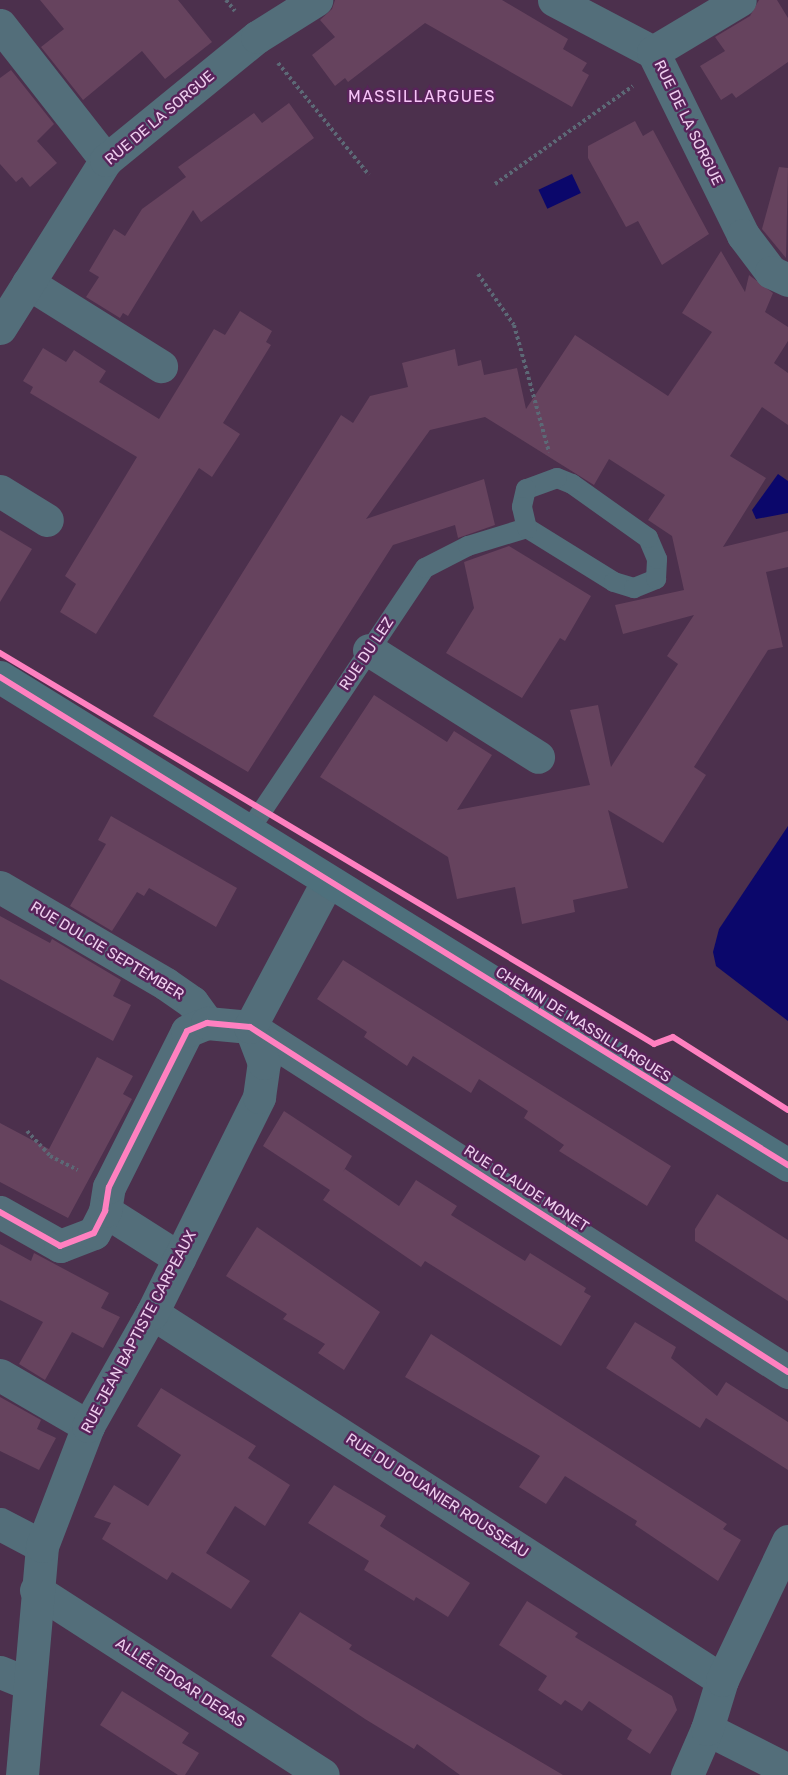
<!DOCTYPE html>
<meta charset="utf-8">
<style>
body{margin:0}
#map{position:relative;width:788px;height:1775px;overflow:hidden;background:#4c304d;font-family:Rubik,sans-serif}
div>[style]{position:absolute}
.water>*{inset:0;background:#0b076b;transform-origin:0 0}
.building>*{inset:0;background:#66435e}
.path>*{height:4px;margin-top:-2px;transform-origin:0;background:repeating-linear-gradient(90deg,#5c6976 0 3px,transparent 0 6px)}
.lane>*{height:20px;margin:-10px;padding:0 10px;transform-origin:10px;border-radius:10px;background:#536e7a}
.street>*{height:33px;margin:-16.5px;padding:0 16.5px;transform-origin:16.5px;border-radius:16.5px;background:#536e7a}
.secondary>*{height:33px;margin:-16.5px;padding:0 16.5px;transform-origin:16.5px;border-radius:16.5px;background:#4e707c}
.cycleway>*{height:6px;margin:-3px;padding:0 3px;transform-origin:3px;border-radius:3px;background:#ff80c0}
span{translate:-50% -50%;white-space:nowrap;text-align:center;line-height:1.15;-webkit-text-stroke:5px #58235a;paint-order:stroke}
.street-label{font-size:15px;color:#eeceee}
.neighbourhood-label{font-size:16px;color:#f7c5f8;letter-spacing:1.5px}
</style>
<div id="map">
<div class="water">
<i style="left:572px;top:174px;width:21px;height:37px;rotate:65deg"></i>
<i style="clip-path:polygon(778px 474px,788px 481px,788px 513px,756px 519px,752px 510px)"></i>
<i style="clip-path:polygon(788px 826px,788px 1021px,716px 966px,713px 952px,719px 929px)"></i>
</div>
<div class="building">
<i style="clip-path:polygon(40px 0,178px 0,212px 42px,165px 79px,142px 51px,83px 100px,41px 47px,64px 29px)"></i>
<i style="clip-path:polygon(335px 0,502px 0,568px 39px,563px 49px,587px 63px,582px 71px,589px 75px,572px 107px,425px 23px,348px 82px,345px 78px,335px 86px,312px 55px,335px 37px,320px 20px,332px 9px)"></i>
<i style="clip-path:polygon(759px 0,777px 0,788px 18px,788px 62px,736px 98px,732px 93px,721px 100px,700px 66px,725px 51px,715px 37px,750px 16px)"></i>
<i style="clip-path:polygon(11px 70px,54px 124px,37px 141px,57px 163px,30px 187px,22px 177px,16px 182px,0 164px,0 78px)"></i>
<i style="clip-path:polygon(289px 103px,314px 138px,201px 222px,193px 210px,128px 316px,123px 313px,120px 318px,86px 297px,99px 277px,89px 271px,114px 229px,125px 236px,142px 209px,186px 177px,178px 167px,254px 113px,262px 123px)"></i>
<i style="clip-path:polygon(635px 121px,643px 136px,653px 130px,709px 234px,662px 265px,638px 221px,626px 227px,588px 158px,588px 146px)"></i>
<i style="clip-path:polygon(779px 167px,788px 168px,786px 258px,762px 229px)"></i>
<i style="clip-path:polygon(721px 251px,745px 292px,749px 275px,773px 293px,765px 312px,788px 327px,788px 341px,774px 363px,788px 373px,788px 425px,762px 407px,730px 456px,766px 478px,723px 547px,788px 531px,788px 567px,766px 572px,783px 647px,768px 650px,694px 767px,706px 775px,663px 843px,608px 810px,628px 888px,573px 900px,575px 912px,522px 924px,515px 887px,457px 899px,448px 857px,320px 777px,374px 695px,447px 742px,454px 731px,492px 755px,457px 810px,590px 785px,570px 710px,598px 705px,611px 767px,678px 664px,667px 656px,694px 615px,623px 634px,615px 605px,684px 590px,672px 536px,648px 520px,665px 495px,609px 459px,594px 485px,485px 417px,430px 430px,366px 519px,484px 479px,495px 525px,458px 538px,455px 525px,393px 545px,248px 772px,153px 716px,341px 415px,353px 423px,370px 396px,408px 387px,402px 363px,455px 349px,458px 366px,481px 360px,484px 375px,517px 368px,526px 409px,575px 335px,668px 396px,712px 332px,682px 313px)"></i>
<i style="clip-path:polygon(240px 311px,272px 331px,266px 342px,271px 345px,223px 423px,240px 434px,212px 477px,199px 468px,96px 634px,60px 612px,76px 584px,65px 576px,137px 457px,30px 393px,33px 387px,23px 381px,43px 348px,66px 362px,74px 350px,106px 371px,99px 382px,159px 419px,214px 329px,225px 335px)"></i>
<i style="clip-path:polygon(0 530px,32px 549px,0 602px)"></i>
<i style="clip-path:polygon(509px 546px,591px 596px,565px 641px,560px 638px,522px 698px,446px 653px,474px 608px,464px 562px)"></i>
<i style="clip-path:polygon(111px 816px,237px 888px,216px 927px,149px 888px,144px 896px,137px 892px,112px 931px,70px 906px,106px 844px,98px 840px)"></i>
<i style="clip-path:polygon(0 916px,50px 943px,52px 939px,121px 980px,113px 996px,131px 1005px,113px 1041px,0 979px)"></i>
<i style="clip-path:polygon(343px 960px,671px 1166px,647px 1206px,559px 1151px,564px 1145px,524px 1118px,528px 1111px,479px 1079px,471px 1093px,413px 1056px,407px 1066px,364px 1037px,367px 1032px,317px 999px)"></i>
<i style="clip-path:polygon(97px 1057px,133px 1076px,123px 1094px,132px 1099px,68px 1218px,0 1182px,0 1123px,49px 1149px)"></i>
<i style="clip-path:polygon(284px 1111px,352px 1156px,343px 1172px,345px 1169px,399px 1206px,416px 1180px,457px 1206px,451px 1215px,525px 1261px,530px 1253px,586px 1288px,584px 1292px,591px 1296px,561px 1346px,425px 1261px,421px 1267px,323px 1200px,330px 1190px,263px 1146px)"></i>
<i style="clip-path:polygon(717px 1194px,788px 1240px,788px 1301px,695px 1241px,695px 1229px)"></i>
<i style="clip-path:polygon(257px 1227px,380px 1312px,344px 1370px,318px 1353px,325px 1344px,283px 1319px,287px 1314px,226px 1276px)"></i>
<i style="clip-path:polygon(0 1244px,31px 1261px,34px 1253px,109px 1293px,101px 1308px,120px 1317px,103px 1348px,72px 1332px,45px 1380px,19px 1364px,43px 1322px,0 1300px)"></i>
<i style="clip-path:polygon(635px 1322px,676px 1347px,671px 1358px,717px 1396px,726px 1382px,788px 1422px,788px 1470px,706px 1418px,700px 1428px,606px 1368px)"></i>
<i style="clip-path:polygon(431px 1334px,727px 1524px,723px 1529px,741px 1540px,718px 1581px,635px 1525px,637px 1521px,565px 1476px,546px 1504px,519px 1487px,540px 1456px,405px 1377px)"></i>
<i style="clip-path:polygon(161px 1388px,256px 1446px,248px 1458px,290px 1485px,265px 1526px,235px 1506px,206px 1553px,250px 1581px,231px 1609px,172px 1572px,167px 1580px,102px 1539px,111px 1523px,94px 1517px,114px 1485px,148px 1506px,181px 1455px,137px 1426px)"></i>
<i style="clip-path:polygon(0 1397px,41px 1420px,37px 1429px,56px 1438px,39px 1470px,0 1451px)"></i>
<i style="clip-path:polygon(334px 1485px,386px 1516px,380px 1526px,470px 1583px,448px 1617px,416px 1597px,414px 1601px,364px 1570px,369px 1561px,308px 1523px)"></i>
<i style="clip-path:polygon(527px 1601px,578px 1633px,575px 1637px,672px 1696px,677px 1710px,650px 1754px,627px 1739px,632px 1730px,589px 1701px,582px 1711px,565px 1700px,561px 1705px,538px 1690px,547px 1676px,499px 1645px)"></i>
<i style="clip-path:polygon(300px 1612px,352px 1645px,349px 1649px,563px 1775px,460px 1775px,417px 1744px,414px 1749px,365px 1719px,271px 1656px)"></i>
<i style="clip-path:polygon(122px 1691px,189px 1733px,182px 1743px,199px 1753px,185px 1775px,178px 1775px,100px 1725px)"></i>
</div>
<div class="path">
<i style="left:226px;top:0;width:14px;rotate:51deg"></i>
<i style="left:278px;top:63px;width:144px;rotate:50.9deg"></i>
<i style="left:495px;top:184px;width:169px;rotate:-35.4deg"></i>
<i style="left:478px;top:274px;width:62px;rotate:54.8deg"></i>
<i style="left:514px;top:325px;width:132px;rotate:74.6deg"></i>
<i style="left:27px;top:1131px;width:34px;rotate:47deg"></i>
<i style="left:50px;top:1156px;width:31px;rotate:27deg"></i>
</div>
<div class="lane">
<i style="left:248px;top:832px;width:318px;rotate:-56.2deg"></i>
<i style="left:425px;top:568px;width:48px;rotate:-27.1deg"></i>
<i style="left:468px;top:546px;width:62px;rotate:-17deg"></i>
<i style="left:527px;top:528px;width:102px;rotate:31.8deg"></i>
<i style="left:614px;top:582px;width:21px;rotate:17deg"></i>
<i style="left:634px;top:588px;width:24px;rotate:-22deg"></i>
<i style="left:656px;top:579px;width:20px;rotate:-87deg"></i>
<i style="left:657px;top:559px;width:23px;rotate:-113deg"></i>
<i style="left:648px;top:538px;width:93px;rotate:-144.6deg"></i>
<i style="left:572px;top:484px;width:16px;rotate:-158deg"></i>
<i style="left:557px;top:478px;width:33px;rotate:160deg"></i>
<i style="left:526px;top:489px;width:18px;rotate:103deg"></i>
<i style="left:522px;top:507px;width:22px;rotate:77deg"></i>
</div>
<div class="street">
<i style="left:554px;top:0;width:112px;rotate:27.7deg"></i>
<i style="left:653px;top:52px;width:204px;rotate:63.8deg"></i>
<i style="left:743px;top:235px;width:46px;rotate:52.9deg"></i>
<i style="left:771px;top:272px;width:19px;rotate:25deg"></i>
<i style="left:0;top:25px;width:172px;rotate:51.9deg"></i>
<i style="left:653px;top:52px;width:101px;rotate:-30.9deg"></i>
<i style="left:28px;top:283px;width:157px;rotate:32deg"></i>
<i style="left:0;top:328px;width:199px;rotate:-57.8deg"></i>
<i style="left:106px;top:160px;width:195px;rotate:-39.2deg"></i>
<i style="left:257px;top:37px;width:70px;rotate:-32.1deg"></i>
<i style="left:0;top:491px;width:55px;rotate:31.7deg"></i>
<i style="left:369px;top:650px;width:200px;rotate:32.3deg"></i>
<i style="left:0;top:887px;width:192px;rotate:30.3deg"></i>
<i style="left:166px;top:984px;width:32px;rotate:35deg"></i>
<i style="left:192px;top:1002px;width:26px;rotate:54deg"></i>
<i style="left:105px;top:1211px;width:88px;rotate:32.4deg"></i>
<i style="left:0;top:1212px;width:69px;rotate:29.5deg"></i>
<i style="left:60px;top:1246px;width:36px;rotate:-21deg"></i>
<i style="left:94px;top:1233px;width:25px;rotate:-63deg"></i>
<i style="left:105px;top:1211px;width:24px;rotate:-81deg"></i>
<i style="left:109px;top:1187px;width:174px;rotate:-63.4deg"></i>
<i style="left:187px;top:1031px;width:22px;rotate:-22deg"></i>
<i style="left:207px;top:1023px;width:43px;rotate:5.3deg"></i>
<i style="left:250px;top:1027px;width:639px;rotate:32.67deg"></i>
<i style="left:152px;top:1313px;width:678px;rotate:32.78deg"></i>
<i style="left:0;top:1375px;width:102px;rotate:30.1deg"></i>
<i style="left:0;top:1524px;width:47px;rotate:27.6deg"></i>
<i style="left:36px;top:1590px;width:341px;rotate:32.8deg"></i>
<i style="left:0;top:1672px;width:32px;rotate:22deg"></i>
<i style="left:707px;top:1729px;width:91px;rotate:26.8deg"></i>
<i style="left:22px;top:1775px;width:230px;rotate:-85deg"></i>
<i style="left:42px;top:1546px;width:129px;rotate:-69deg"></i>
<i style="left:88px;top:1426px;width:130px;rotate:-60.5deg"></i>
<i style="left:152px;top:1313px;width:241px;rotate:-63.6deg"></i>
<i style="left:259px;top:1097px;width:34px;rotate:-82deg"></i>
<i style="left:264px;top:1063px;width:39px;rotate:-111deg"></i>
<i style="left:250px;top:1027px;width:164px;rotate:-62deg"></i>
<i style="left:687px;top:1775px;width:50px;rotate:-66.5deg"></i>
<i style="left:707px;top:1729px;width:51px;rotate:-73deg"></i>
<i style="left:722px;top:1680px;width:154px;rotate:-64.6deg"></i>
</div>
<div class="secondary">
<i style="left:0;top:677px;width:927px;rotate:31.77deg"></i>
</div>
<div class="cycleway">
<i style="left:0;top:653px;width:762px;rotate:30.87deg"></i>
<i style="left:654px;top:1044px;width:20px;rotate:-20deg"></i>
<i style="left:673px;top:1037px;width:136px;rotate:32.4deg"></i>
<i style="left:0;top:677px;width:927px;rotate:31.77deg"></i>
<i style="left:0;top:1212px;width:69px;rotate:29.5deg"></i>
<i style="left:60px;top:1246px;width:36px;rotate:-21deg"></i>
<i style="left:94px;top:1233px;width:25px;rotate:-63deg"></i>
<i style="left:105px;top:1211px;width:24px;rotate:-81deg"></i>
<i style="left:109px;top:1187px;width:174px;rotate:-63.4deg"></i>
<i style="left:187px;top:1031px;width:22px;rotate:-22deg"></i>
<i style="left:207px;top:1023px;width:43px;rotate:5.3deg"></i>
<i style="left:250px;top:1027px;width:639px;rotate:32.67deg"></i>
</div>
<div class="street-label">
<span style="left:160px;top:118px;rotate:-40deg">RUE DE LA SORGUE</span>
<span style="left:688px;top:123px;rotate:64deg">RUE DE LA SORGUE</span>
<span style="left:367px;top:654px;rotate:-56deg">RUE DU LEZ</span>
<span style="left:107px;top:951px;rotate:31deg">RUE DULCIE SEPTEMBER</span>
<span style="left:583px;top:1025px;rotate:32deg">CHEMIN DE MASSILLARGUES</span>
<span style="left:526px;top:1189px;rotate:33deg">RUE CLAUDE MONET</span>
<span style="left:139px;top:1332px;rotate:-62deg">RUE JEAN BAPTISTE CARPEAUX</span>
<span style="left:437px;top:1496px;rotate:33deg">RUE DU DOUANIER ROUSSEAU</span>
<span style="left:180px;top:1683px;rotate:33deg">ALLÉE EDGAR DEGAS</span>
</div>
<div class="neighbourhood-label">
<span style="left:422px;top:97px">MASSILLARGUES</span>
</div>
</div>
